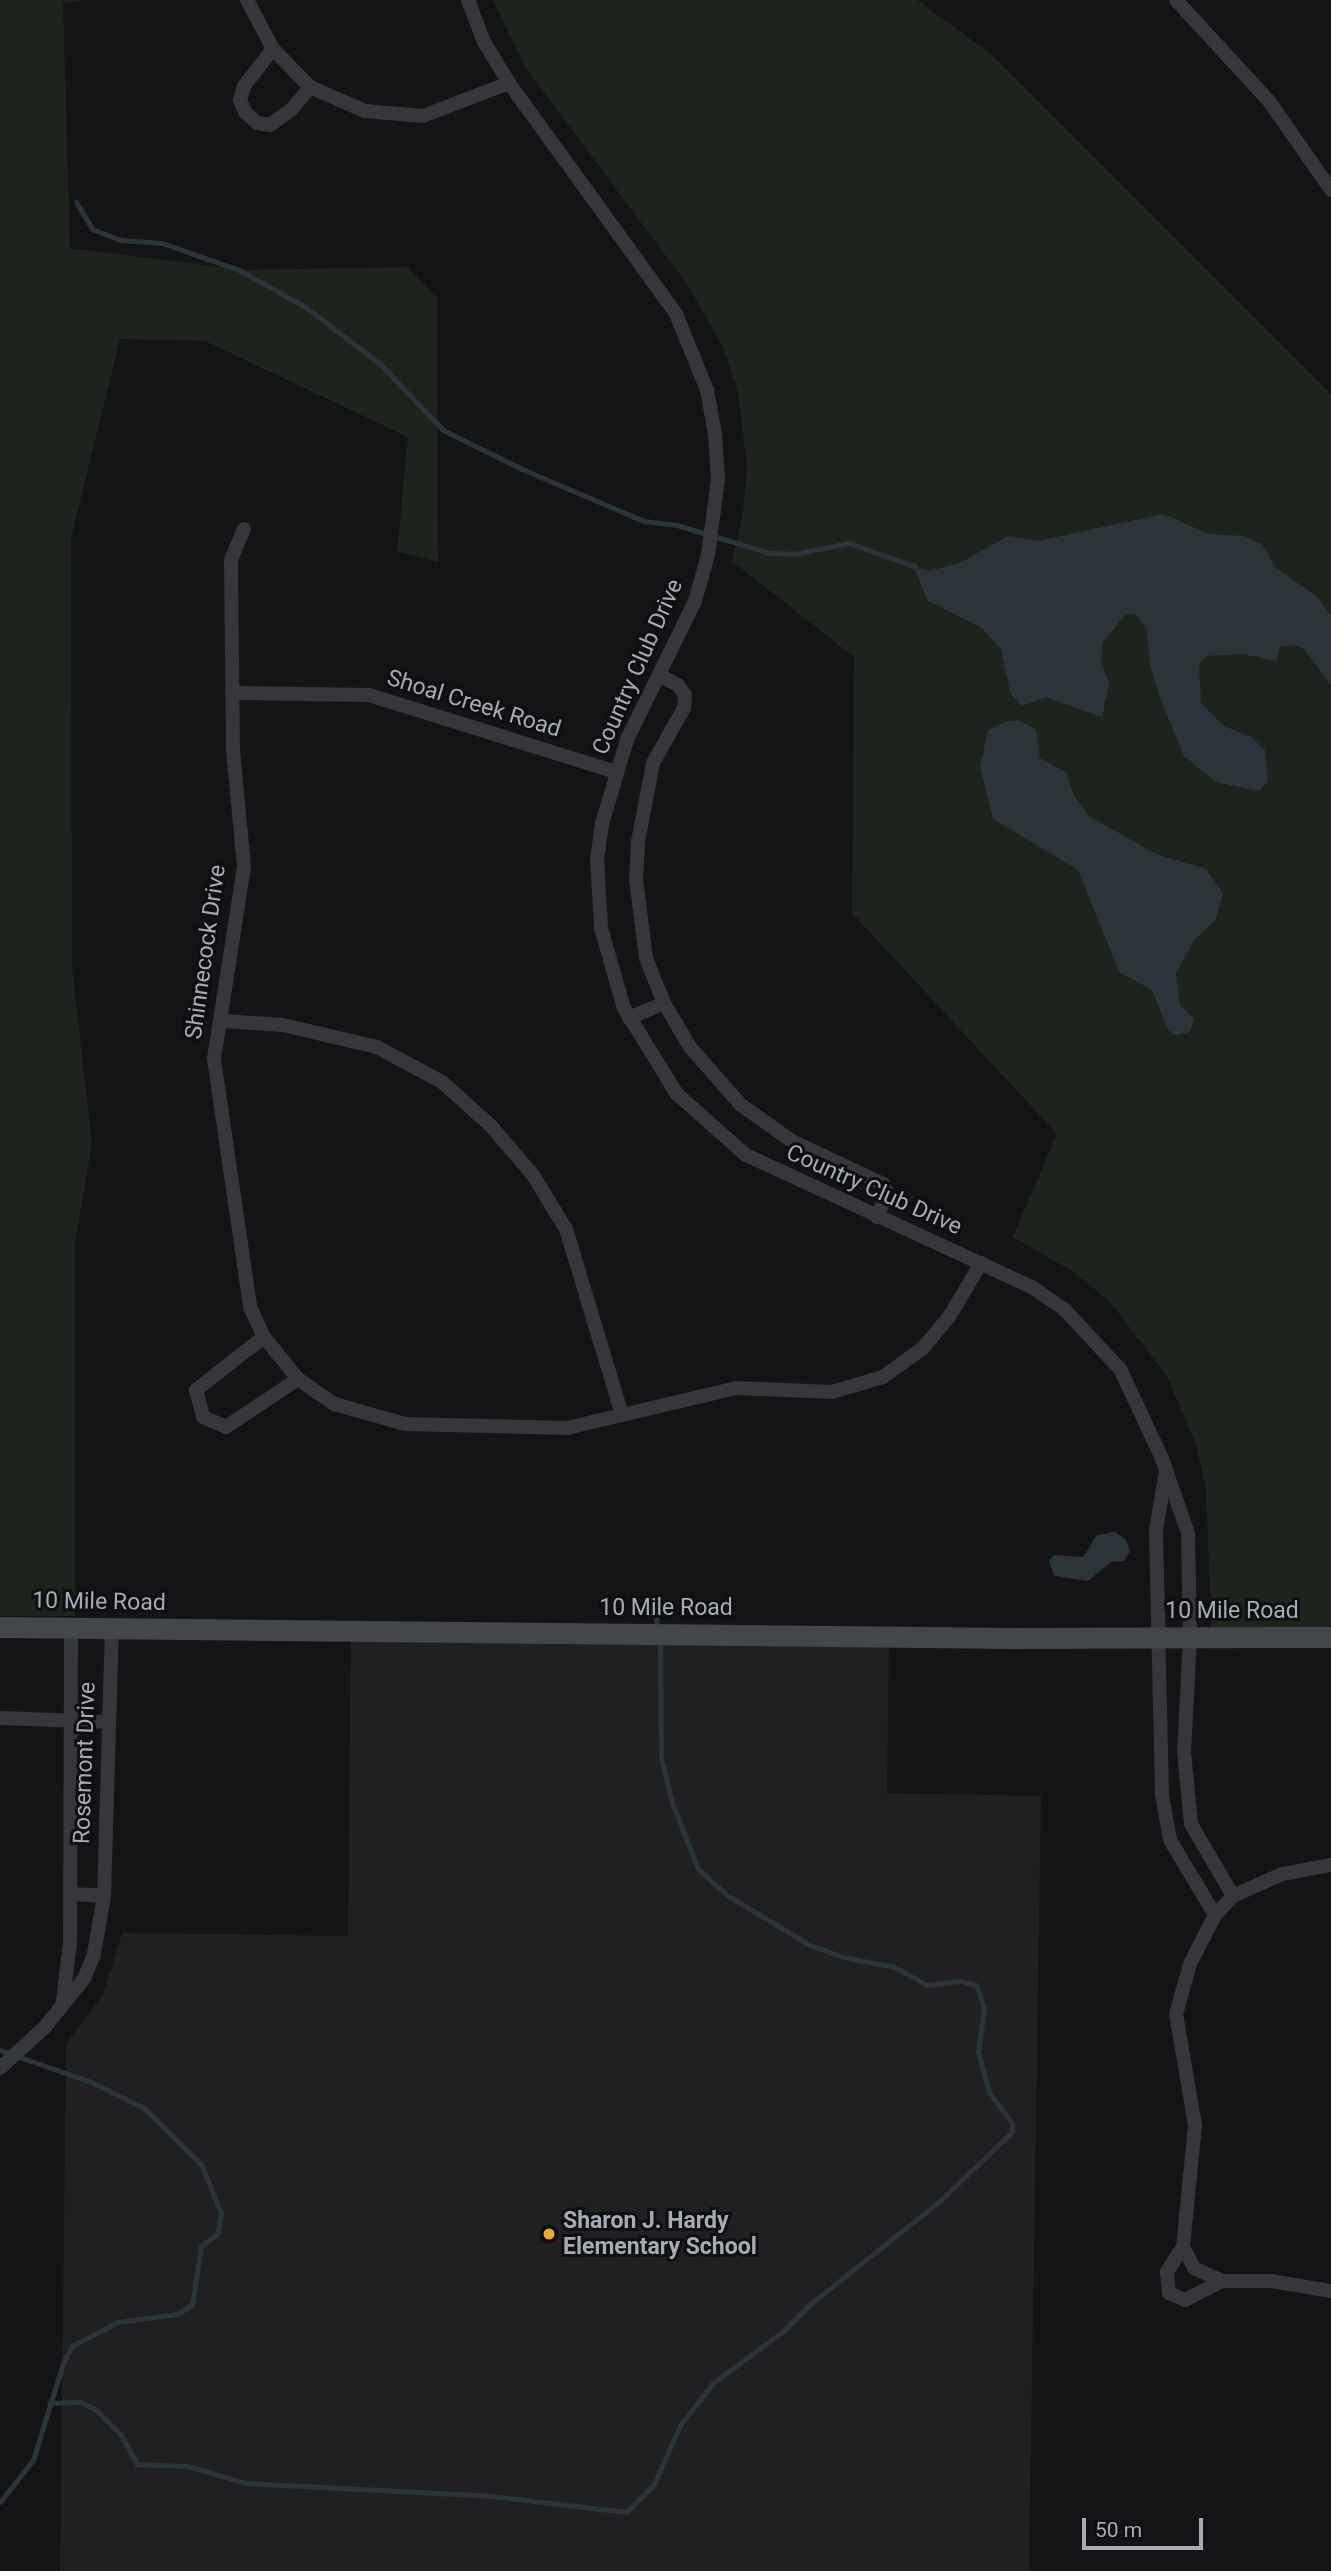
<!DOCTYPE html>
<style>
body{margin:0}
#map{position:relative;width:1331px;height:2571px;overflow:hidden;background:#141416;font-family:Roboto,sans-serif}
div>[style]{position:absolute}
.built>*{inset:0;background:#202023}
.green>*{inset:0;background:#1c241d}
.water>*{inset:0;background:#2b3439}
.stream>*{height:5px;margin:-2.5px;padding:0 2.5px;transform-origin:2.5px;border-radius:2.5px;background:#2b3439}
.street>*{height:14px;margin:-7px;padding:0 7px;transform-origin:7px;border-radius:7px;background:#35373b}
.secondary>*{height:21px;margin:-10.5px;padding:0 10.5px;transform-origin:10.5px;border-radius:10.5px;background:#43464b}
.dots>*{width:19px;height:19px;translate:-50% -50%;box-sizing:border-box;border:4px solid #0f0f11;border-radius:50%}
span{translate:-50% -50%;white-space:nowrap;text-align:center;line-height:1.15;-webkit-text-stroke:6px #0f0f11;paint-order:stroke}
.street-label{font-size:23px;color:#a6acb6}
.poi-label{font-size:23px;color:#a6acb6;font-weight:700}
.left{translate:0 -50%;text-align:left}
.scale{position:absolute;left:1082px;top:2518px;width:121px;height:32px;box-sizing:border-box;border:4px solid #a6acb6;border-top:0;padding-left:9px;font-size:21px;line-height:24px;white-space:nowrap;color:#a6acb6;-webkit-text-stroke:5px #0f0f11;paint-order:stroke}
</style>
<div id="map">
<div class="built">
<i style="clip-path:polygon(351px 1634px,889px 1641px,887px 1793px,1041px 1796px,1029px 2571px,60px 2571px,66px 2044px,103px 1994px,122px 1933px,348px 1936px)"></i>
</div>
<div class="green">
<i style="clip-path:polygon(0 0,84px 0,63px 3px,70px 248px,246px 270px,407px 267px,437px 298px,438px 562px,397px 551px,408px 437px,205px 341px,120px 339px,71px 538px,72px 967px,92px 1144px,75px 1243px,75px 1616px,0 1616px)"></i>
<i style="clip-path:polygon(493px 0,917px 0,992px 55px,1331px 394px,1331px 1628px,1211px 1628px,1206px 1488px,1196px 1445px,1168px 1378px,1111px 1303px,1074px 1272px,1013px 1237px,1057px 1134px,852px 913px,854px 657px,732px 561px,743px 513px,747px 466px,738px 393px,723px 347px,687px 284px,527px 70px)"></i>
</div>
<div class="water">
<i style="clip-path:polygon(1163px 514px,1209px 534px,1244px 536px,1262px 544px,1275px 567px,1316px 596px,1331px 615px,1331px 685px,1304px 649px,1294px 645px,1280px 647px,1276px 661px,1243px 654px,1207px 656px,1199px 663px,1201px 703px,1224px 726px,1251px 737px,1265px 750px,1268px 781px,1259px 791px,1216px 782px,1184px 756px,1160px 698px,1150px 665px,1147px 630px,1137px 615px,1126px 614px,1103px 642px,1101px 660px,1109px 684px,1102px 717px,1046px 697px,1022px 706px,1010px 693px,1001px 649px,982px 628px,927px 600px,916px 572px,916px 567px,929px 571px,960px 563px,1008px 536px,1038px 541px)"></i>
<i style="clip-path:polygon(1007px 721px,1021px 721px,1036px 729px,1040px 758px,1067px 773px,1073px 794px,1089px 816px,1156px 854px,1206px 869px,1223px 893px,1216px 919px,1195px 939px,1176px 973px,1180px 1005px,1194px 1019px,1190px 1032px,1175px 1035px,1168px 1030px,1152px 990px,1119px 972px,1078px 870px,993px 819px,980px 767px,988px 730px)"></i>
<i style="clip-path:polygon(1115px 1532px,1126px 1540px,1130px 1551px,1124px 1561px,1111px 1562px,1088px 1581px,1054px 1576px,1049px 1561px,1054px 1555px,1083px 1557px,1097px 1535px)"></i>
</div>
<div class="stream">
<i style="left:76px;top:202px;width:31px;rotate:59deg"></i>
<i style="left:92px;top:229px;width:31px;rotate:21deg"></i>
<i style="left:121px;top:240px;width:41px;rotate:4.2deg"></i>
<i style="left:162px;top:243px;width:82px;rotate:19.3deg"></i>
<i style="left:239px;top:270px;width:78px;rotate:29.2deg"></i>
<i style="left:307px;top:308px;width:92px;rotate:37.5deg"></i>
<i style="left:380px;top:364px;width:91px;rotate:46.3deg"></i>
<i style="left:443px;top:430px;width:88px;rotate:26.3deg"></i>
<i style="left:522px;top:469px;width:133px;rotate:23.1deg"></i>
<i style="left:644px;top:521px;width:33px;rotate:7deg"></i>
<i style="left:677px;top:525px;width:97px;rotate:16.8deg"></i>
<i style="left:770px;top:553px;width:24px;rotate:2deg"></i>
<i style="left:794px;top:554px;width:56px;rotate:-11.3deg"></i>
<i style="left:849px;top:543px;width:71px;rotate:19.7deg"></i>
<i style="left:656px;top:1616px;width:14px;rotate:82deg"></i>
<i style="left:0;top:2050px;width:96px;rotate:19.4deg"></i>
<i style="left:91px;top:2082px;width:59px;rotate:26.1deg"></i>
<i style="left:144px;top:2108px;width:80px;rotate:44.5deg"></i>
<i style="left:201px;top:2164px;width:53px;rotate:67.8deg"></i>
<i style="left:221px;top:2213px;width:20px;rotate:99deg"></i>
<i style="left:218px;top:2233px;width:21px;rotate:143deg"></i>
<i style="left:201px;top:2246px;width:60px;rotate:98.7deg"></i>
<i style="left:192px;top:2305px;width:17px;rotate:149deg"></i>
<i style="left:177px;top:2314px;width:60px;rotate:172.3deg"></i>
<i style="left:118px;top:2322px;width:52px;rotate:152.4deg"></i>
<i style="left:72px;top:2346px;width:19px;rotate:118deg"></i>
<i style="left:63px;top:2363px;width:102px;rotate:107.2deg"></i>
<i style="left:33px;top:2460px;width:53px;rotate:128.2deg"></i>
<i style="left:49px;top:2403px;width:31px;rotate:-2deg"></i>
<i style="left:80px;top:2402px;width:17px;rotate:25deg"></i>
<i style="left:95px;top:2409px;width:37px;rotate:45deg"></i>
<i style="left:121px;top:2435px;width:33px;rotate:61deg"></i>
<i style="left:137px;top:2464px;width:50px;rotate:2.3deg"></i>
<i style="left:187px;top:2466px;width:61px;rotate:16.1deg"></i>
<i style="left:246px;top:2483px;width:245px;rotate:3deg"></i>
<i style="left:491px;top:2496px;width:136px;rotate:6.8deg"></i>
<i style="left:626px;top:2512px;width:40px;rotate:-45deg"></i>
<i style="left:654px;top:2484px;width:64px;rotate:-66.2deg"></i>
<i style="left:680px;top:2425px;width:53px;rotate:-51.8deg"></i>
<i style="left:713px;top:2383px;width:86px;rotate:-36.5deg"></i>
<i style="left:782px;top:2332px;width:38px;rotate:-45deg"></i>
<i style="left:809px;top:2305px;width:169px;rotate:-38.5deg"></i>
<i style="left:941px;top:2200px;width:98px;rotate:-43.8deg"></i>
<i style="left:1012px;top:2132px;width:9px;rotate:-90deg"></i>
<i style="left:1012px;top:2123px;width:39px;rotate:-127deg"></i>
<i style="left:989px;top:2092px;width:41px;rotate:-105.4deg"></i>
<i style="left:978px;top:2052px;width:44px;rotate:-82.2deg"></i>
<i style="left:984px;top:2008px;width:24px;rotate:-109deg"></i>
<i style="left:976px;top:1985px;width:16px;rotate:-166deg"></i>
<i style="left:960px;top:1981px;width:33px;rotate:173deg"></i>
<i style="left:927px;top:1985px;width:38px;rotate:-151deg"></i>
<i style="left:894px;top:1967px;width:52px;rotate:-168.9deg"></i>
<i style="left:843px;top:1957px;width:37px;rotate:-160deg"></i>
<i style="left:808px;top:1944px;width:95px;rotate:-148.8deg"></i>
<i style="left:727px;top:1895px;width:39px;rotate:-138deg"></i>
<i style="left:698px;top:1869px;width:71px;rotate:-111.5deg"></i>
<i style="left:672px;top:1803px;width:46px;rotate:-103.7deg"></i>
<i style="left:661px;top:1758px;width:118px;rotate:-90.5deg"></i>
</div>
<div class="street">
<i style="left:247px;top:0;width:55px;rotate:62deg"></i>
<i style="left:273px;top:49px;width:53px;rotate:45.8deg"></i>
<i style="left:310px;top:87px;width:60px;rotate:23.6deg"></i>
<i style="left:365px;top:111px;width:58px;rotate:4.9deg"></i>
<i style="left:423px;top:116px;width:92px;rotate:-21deg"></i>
<i style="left:468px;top:0;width:45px;rotate:69.1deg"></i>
<i style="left:484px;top:42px;width:48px;rotate:58.6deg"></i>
<i style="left:509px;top:83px;width:285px;rotate:54.1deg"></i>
<i style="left:676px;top:314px;width:82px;rotate:67.8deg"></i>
<i style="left:707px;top:390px;width:45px;rotate:79.7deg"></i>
<i style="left:715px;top:434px;width:45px;rotate:86.2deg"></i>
<i style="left:718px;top:479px;width:77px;rotate:97.5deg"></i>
<i style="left:708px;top:555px;width:48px;rotate:105.8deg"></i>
<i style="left:695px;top:601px;width:155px;rotate:116.1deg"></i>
<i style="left:627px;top:740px;width:88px;rotate:106.6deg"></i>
<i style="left:602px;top:824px;width:34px;rotate:98deg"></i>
<i style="left:597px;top:858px;width:70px;rotate:86.7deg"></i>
<i style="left:601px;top:928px;width:83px;rotate:74deg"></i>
<i style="left:624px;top:1008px;width:101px;rotate:58.4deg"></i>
<i style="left:677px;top:1094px;width:92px;rotate:41.5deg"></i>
<i style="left:746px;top:1155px;width:315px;rotate:24.8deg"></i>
<i style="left:1032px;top:1287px;width:39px;rotate:35deg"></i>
<i style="left:1064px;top:1309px;width:82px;rotate:47deg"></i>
<i style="left:1120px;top:1369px;width:96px;rotate:64.8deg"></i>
<i style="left:1161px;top:1456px;width:82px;rotate:70.7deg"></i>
<i style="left:1188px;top:1533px;width:105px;rotate:88.9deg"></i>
<i style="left:1190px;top:1638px;width:114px;rotate:93deg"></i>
<i style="left:1184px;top:1752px;width:72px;rotate:84.4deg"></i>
<i style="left:1191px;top:1824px;width:83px;rotate:59.7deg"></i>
<i style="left:1176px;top:0;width:137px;rotate:47.4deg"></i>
<i style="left:1269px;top:101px;width:108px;rotate:55.1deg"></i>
<i style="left:273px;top:49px;width:47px;rotate:128.1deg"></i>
<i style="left:244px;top:86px;width:15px;rotate:106deg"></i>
<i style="left:240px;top:100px;width:13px;rotate:67deg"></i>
<i style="left:245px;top:112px;width:16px;rotate:43deg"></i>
<i style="left:257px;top:123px;width:13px;rotate:9deg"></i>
<i style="left:270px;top:125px;width:26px;rotate:-36deg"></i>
<i style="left:291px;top:110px;width:30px;rotate:-50deg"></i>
<i style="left:244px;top:529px;width:34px;rotate:113deg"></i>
<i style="left:231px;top:560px;width:190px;rotate:89.4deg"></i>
<i style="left:233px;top:750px;width:118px;rotate:84.6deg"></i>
<i style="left:244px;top:867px;width:194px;rotate:98.9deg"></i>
<i style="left:214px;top:1059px;width:251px;rotate:81.7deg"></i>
<i style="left:250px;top:1307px;width:33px;rotate:65deg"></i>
<i style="left:264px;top:1337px;width:54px;rotate:51deg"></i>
<i style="left:298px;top:1379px;width:44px;rotate:34.8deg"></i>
<i style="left:334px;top:1404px;width:74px;rotate:15.7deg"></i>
<i style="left:405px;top:1424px;width:162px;rotate:1.4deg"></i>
<i style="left:567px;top:1428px;width:174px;rotate:-13.3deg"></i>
<i style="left:736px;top:1388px;width:96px;rotate:2.4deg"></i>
<i style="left:832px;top:1392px;width:53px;rotate:-16.4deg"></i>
<i style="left:883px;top:1377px;width:49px;rotate:-35.9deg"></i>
<i style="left:923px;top:1348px;width:40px;rotate:-50deg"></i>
<i style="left:949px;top:1317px;width:63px;rotate:-59.3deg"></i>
<i style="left:659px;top:675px;width:21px;rotate:28deg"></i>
<i style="left:678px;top:685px;width:12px;rotate:55deg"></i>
<i style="left:685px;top:695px;width:13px;rotate:94deg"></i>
<i style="left:684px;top:708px;width:63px;rotate:119.4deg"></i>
<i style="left:653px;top:763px;width:80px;rotate:100.8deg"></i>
<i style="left:638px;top:842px;width:37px;rotate:93deg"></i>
<i style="left:636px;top:879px;width:80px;rotate:82.8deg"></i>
<i style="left:646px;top:958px;width:48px;rotate:68.2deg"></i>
<i style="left:232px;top:693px;width:137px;rotate:0.8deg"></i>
<i style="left:369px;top:695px;width:259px;rotate:17.3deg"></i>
<i style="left:629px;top:1018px;width:38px;rotate:-23deg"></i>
<i style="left:664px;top:1003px;width:51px;rotate:59.4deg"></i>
<i style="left:690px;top:1047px;width:77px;rotate:48.7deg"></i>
<i style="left:741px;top:1105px;width:62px;rotate:35.2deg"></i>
<i style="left:792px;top:1141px;width:101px;rotate:25.3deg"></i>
<i style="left:883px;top:1184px;width:10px;rotate:66deg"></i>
<i style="left:887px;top:1193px;width:26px;rotate:113deg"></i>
<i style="left:223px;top:1021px;width:60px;rotate:3.8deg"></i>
<i style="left:283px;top:1025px;width:97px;rotate:13.2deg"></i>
<i style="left:377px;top:1047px;width:74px;rotate:28.3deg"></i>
<i style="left:442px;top:1082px;width:66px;rotate:41.9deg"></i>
<i style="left:491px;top:1126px;width:65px;rotate:49.4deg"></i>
<i style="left:533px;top:1175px;width:63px;rotate:58.6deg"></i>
<i style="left:566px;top:1229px;width:194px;rotate:73.2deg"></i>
<i style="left:264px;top:1337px;width:86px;rotate:142.1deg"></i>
<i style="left:196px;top:1390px;width:28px;rotate:75deg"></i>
<i style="left:203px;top:1417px;width:25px;rotate:23deg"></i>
<i style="left:226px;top:1427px;width:87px;rotate:-33.7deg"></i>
<i style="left:1165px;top:1477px;width:54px;rotate:99.6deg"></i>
<i style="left:1156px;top:1530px;width:265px;rotate:88.7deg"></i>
<i style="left:1162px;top:1795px;width:46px;rotate:79.9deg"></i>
<i style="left:1170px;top:1840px;width:87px;rotate:59deg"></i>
<i style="left:0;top:1718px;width:108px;rotate:2.1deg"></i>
<i style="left:1331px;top:1865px;width:50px;rotate:169.6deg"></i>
<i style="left:1282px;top:1874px;width:54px;rotate:155.8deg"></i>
<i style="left:1233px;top:1896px;width:26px;rotate:133deg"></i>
<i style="left:1215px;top:1915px;width:55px;rotate:117deg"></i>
<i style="left:1190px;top:1964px;width:52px;rotate:105.6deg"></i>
<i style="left:1176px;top:2014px;width:113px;rotate:80.3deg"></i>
<i style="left:1195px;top:2125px;width:123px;rotate:95.6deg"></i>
<i style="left:1183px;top:2247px;width:24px;rotate:62deg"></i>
<i style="left:1194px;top:2268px;width:31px;rotate:25deg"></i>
<i style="left:1222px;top:2281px;width:48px"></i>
<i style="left:1270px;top:2281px;width:62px;rotate:9.3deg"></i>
<i style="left:70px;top:1894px;width:34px;rotate:3deg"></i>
<i style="left:63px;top:2000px;width:57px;rotate:-83deg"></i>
<i style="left:70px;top:1943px;width:315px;rotate:-89.8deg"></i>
<i style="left:0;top:2068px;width:59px;rotate:-42.3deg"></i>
<i style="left:44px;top:2028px;width:63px;rotate:-50.8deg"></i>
<i style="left:84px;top:1979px;width:27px;rotate:-68deg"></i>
<i style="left:94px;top:1954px;width:59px;rotate:-80.2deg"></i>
<i style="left:104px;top:1896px;width:266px;rotate:-88.3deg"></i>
<i style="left:1183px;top:2247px;width:30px;rotate:123deg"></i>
<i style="left:1167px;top:2272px;width:21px;rotate:85deg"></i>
<i style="left:1169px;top:2293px;width:17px;rotate:24deg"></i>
<i style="left:1185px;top:2300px;width:42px;rotate:-27.2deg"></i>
</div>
<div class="secondary">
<i style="left:0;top:1627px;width:1013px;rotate:0.62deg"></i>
<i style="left:1013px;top:1638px;width:318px;rotate:-0.2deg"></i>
</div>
<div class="dots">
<i style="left:549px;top:2234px;background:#eba437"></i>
</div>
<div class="street-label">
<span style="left:638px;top:667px;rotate:-66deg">Country Club Drive</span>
<span style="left:474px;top:704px;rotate:17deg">Shoal Creek Road</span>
<span style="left:206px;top:952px;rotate:-82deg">Shinnecock Drive</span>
<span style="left:874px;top:1190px;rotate:24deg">Country Club Drive</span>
<span style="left:99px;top:1602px;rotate:1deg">10 Mile Road</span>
<span style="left:666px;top:1608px">10 Mile Road</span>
<span style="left:1232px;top:1611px">10 Mile Road</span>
<span style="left:85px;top:1763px;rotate:-88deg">Rosemont Drive</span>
</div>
<div class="poi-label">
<span class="left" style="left:563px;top:2234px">Sharon J. Hardy<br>Elementary School</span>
</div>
<div class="scale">50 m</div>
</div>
